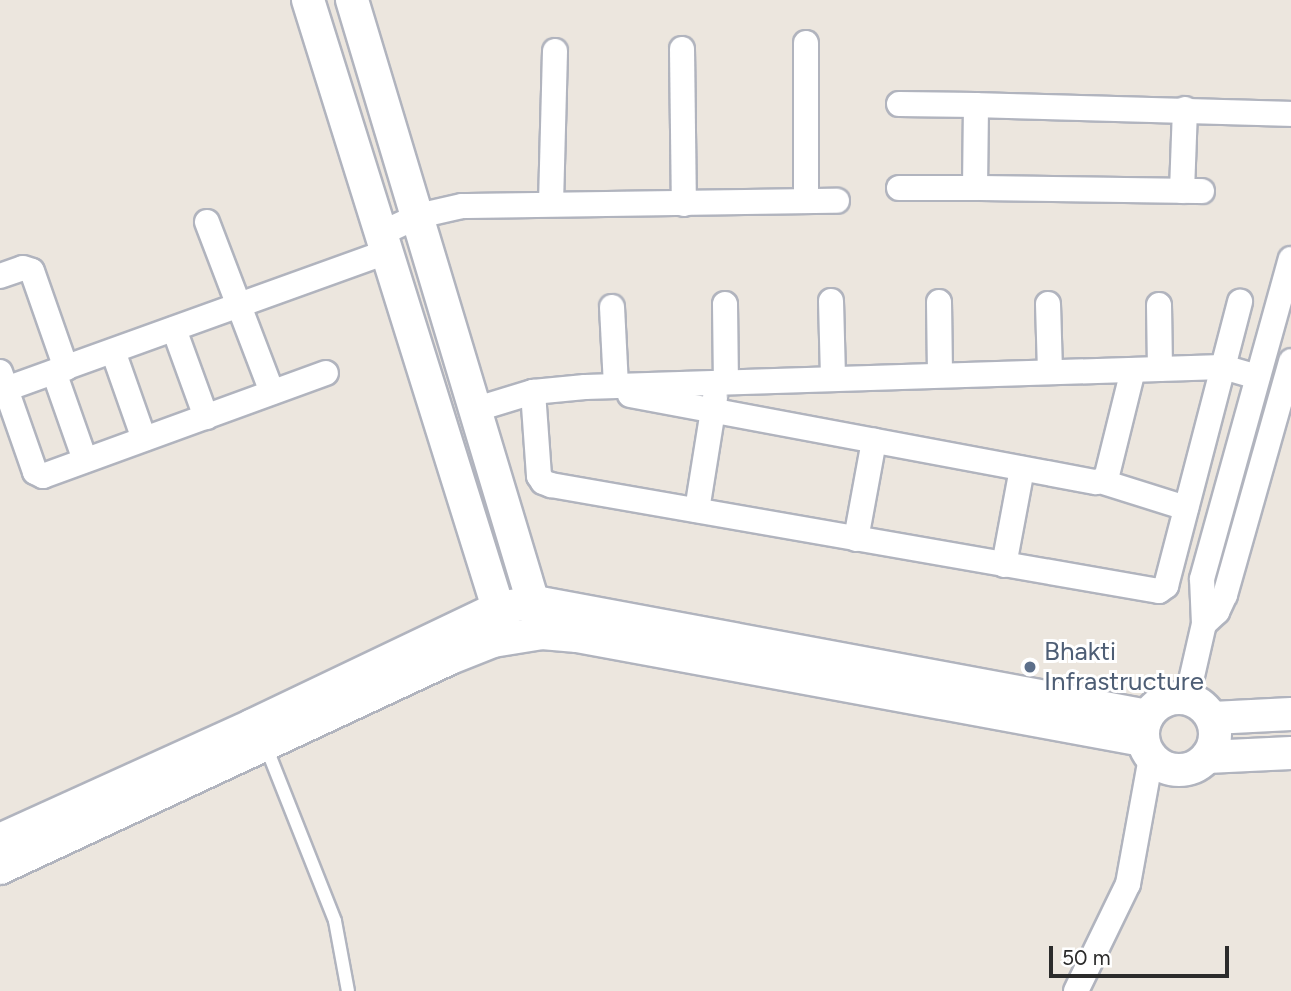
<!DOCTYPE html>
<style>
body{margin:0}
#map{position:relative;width:1291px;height:991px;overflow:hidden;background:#ece6de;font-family:Figtree,sans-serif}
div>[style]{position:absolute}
.roads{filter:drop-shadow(2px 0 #b1b4be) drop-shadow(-2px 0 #b1b4be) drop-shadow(0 2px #b1b4be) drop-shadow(0 -2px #b1b4be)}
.service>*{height:12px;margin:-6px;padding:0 6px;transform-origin:6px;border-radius:6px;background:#fff}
.minor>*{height:24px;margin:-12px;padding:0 12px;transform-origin:12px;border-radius:12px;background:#fff}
.tertiary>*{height:32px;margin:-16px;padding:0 16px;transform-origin:16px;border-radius:16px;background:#fff}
.tertiary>.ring{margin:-16px;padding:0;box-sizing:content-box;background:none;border:32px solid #fff;border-radius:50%}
.dots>*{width:19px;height:19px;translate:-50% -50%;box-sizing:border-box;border:4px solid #fff;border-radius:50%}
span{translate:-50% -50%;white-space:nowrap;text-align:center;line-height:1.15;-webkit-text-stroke:6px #fff;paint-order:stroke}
.service-label{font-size:26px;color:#4e5e75}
.left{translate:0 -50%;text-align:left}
.scale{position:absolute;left:1049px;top:946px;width:180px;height:32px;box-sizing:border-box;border:4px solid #2b2b2b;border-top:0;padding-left:9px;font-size:21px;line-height:24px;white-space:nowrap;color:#2b2b2b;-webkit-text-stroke:5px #fff;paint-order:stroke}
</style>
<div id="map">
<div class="roads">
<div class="service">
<i style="left:265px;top:744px;width:190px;rotate:68.4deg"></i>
<i style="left:335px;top:921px;width:71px;rotate:79.5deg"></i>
</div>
<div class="minor">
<i style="left:806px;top:43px;width:158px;rotate:90deg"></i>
<i style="left:682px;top:49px;width:155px;rotate:89.3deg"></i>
<i style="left:899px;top:104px;width:77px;rotate:0.7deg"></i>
<i style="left:899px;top:188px;width:76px"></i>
<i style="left:975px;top:188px;width:83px;rotate:-89.3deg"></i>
<i style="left:976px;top:105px;width:315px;rotate:1.6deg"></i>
<i style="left:975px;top:188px;width:227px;rotate:0.8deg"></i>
<i style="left:1182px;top:191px;width:82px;rotate:-87.9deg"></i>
<i style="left:551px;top:204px;width:153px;rotate:-88.5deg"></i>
<i style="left:207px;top:222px;width:182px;rotate:69.1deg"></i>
<i style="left:382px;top:233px;width:40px;rotate:-25deg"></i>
<i style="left:418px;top:216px;width:45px;rotate:-12.8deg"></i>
<i style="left:462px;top:206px;width:375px;rotate:-0.8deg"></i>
<i style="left:0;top:276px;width:24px;rotate:-19deg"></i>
<i style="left:23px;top:268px;width:9px;rotate:18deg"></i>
<i style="left:32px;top:271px;width:103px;rotate:70.7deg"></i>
<i style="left:831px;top:301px;width:77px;rotate:88.5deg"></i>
<i style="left:939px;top:302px;width:73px;rotate:89.2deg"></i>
<i style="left:725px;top:304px;width:78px;rotate:89.3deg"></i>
<i style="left:1048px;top:304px;width:68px;rotate:88.3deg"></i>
<i style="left:1159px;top:305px;width:64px;rotate:89.1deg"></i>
<i style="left:612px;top:307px;width:79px;rotate:87.1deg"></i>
<i style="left:174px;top:329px;width:94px;rotate:70deg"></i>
<i style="left:113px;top:351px;width:93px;rotate:70.6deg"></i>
<i style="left:0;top:372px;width:106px;rotate:70.7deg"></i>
<i style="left:35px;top:472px;width:9px;rotate:27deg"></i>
<i style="left:43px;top:476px;width:301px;rotate:-20deg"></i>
<i style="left:54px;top:372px;width:93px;rotate:70.6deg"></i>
<i style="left:6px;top:389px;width:405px;rotate:-19.8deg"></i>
<i style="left:533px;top:392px;width:84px;rotate:85.9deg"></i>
<i style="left:539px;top:476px;width:7px;rotate:56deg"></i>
<i style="left:543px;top:482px;width:9px;rotate:21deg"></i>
<i style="left:551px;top:485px;width:617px;rotate:9.89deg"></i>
<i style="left:1159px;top:591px;width:9px;rotate:-36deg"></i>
<i style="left:1166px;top:586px;width:294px;rotate:-75.4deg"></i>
<i style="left:630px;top:395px;width:474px;rotate:10.6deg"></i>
<i style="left:1096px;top:482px;width:10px;rotate:-17deg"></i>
<i style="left:1106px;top:479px;width:112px;rotate:-76.1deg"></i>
<i style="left:477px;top:409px;width:59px;rotate:-16.9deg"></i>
<i style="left:533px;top:392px;width:52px;rotate:-5.5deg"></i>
<i style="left:585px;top:387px;width:638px;rotate:-1.8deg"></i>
<i style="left:1223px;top:367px;width:36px;rotate:16deg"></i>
<i style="left:1103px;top:482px;width:87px;rotate:17.4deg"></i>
<i style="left:697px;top:510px;width:114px;rotate:-80.9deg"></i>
<i style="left:856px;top:539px;width:100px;rotate:-79.6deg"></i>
<i style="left:1004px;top:565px;width:98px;rotate:-79.4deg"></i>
<i style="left:1204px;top:624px;width:18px;rotate:-43deg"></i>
<i style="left:1217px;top:612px;width:19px;rotate:-65deg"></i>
<i style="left:1225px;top:595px;width:243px;rotate:-74.2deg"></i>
<i style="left:1187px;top:698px;width:76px;rotate:-77.1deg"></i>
<i style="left:1204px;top:624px;width:45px;rotate:-92.5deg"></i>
<i style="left:1202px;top:579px;width:332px;rotate:-74.5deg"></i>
<i style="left:1076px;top:991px;width:119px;rotate:-64.1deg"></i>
<i style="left:1128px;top:884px;width:128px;rotate:-79.7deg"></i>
</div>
<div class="tertiary">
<i style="left:308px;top:0;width:657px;rotate:72.64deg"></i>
<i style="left:352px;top:0;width:650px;rotate:73.27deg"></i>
<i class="ring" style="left:1143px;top:698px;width:40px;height:40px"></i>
<i style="left:1213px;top:718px;width:78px;rotate:-2.9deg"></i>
<i style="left:1207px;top:757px;width:84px;rotate:-2.7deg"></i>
<i style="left:0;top:840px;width:276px;rotate:-24.4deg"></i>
<i style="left:251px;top:726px;width:274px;rotate:-25.5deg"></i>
<i style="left:498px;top:608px;width:37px;rotate:-9deg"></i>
<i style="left:535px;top:602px;width:623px;rotate:10.55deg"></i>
<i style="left:0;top:868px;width:497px;rotate:-25deg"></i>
<i style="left:450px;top:658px;width:46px;rotate:-21.6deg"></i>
<i style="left:493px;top:641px;width:50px;rotate:-9.3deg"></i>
<i style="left:542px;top:633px;width:35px;rotate:5deg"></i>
<i style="left:577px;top:636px;width:575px;rotate:10.41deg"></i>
</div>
</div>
<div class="dots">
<i style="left:1030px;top:667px;background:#5c6f8a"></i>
</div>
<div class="service-label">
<span class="left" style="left:1044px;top:667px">Bhakti<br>Infrastructure</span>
</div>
<div class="scale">50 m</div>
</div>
